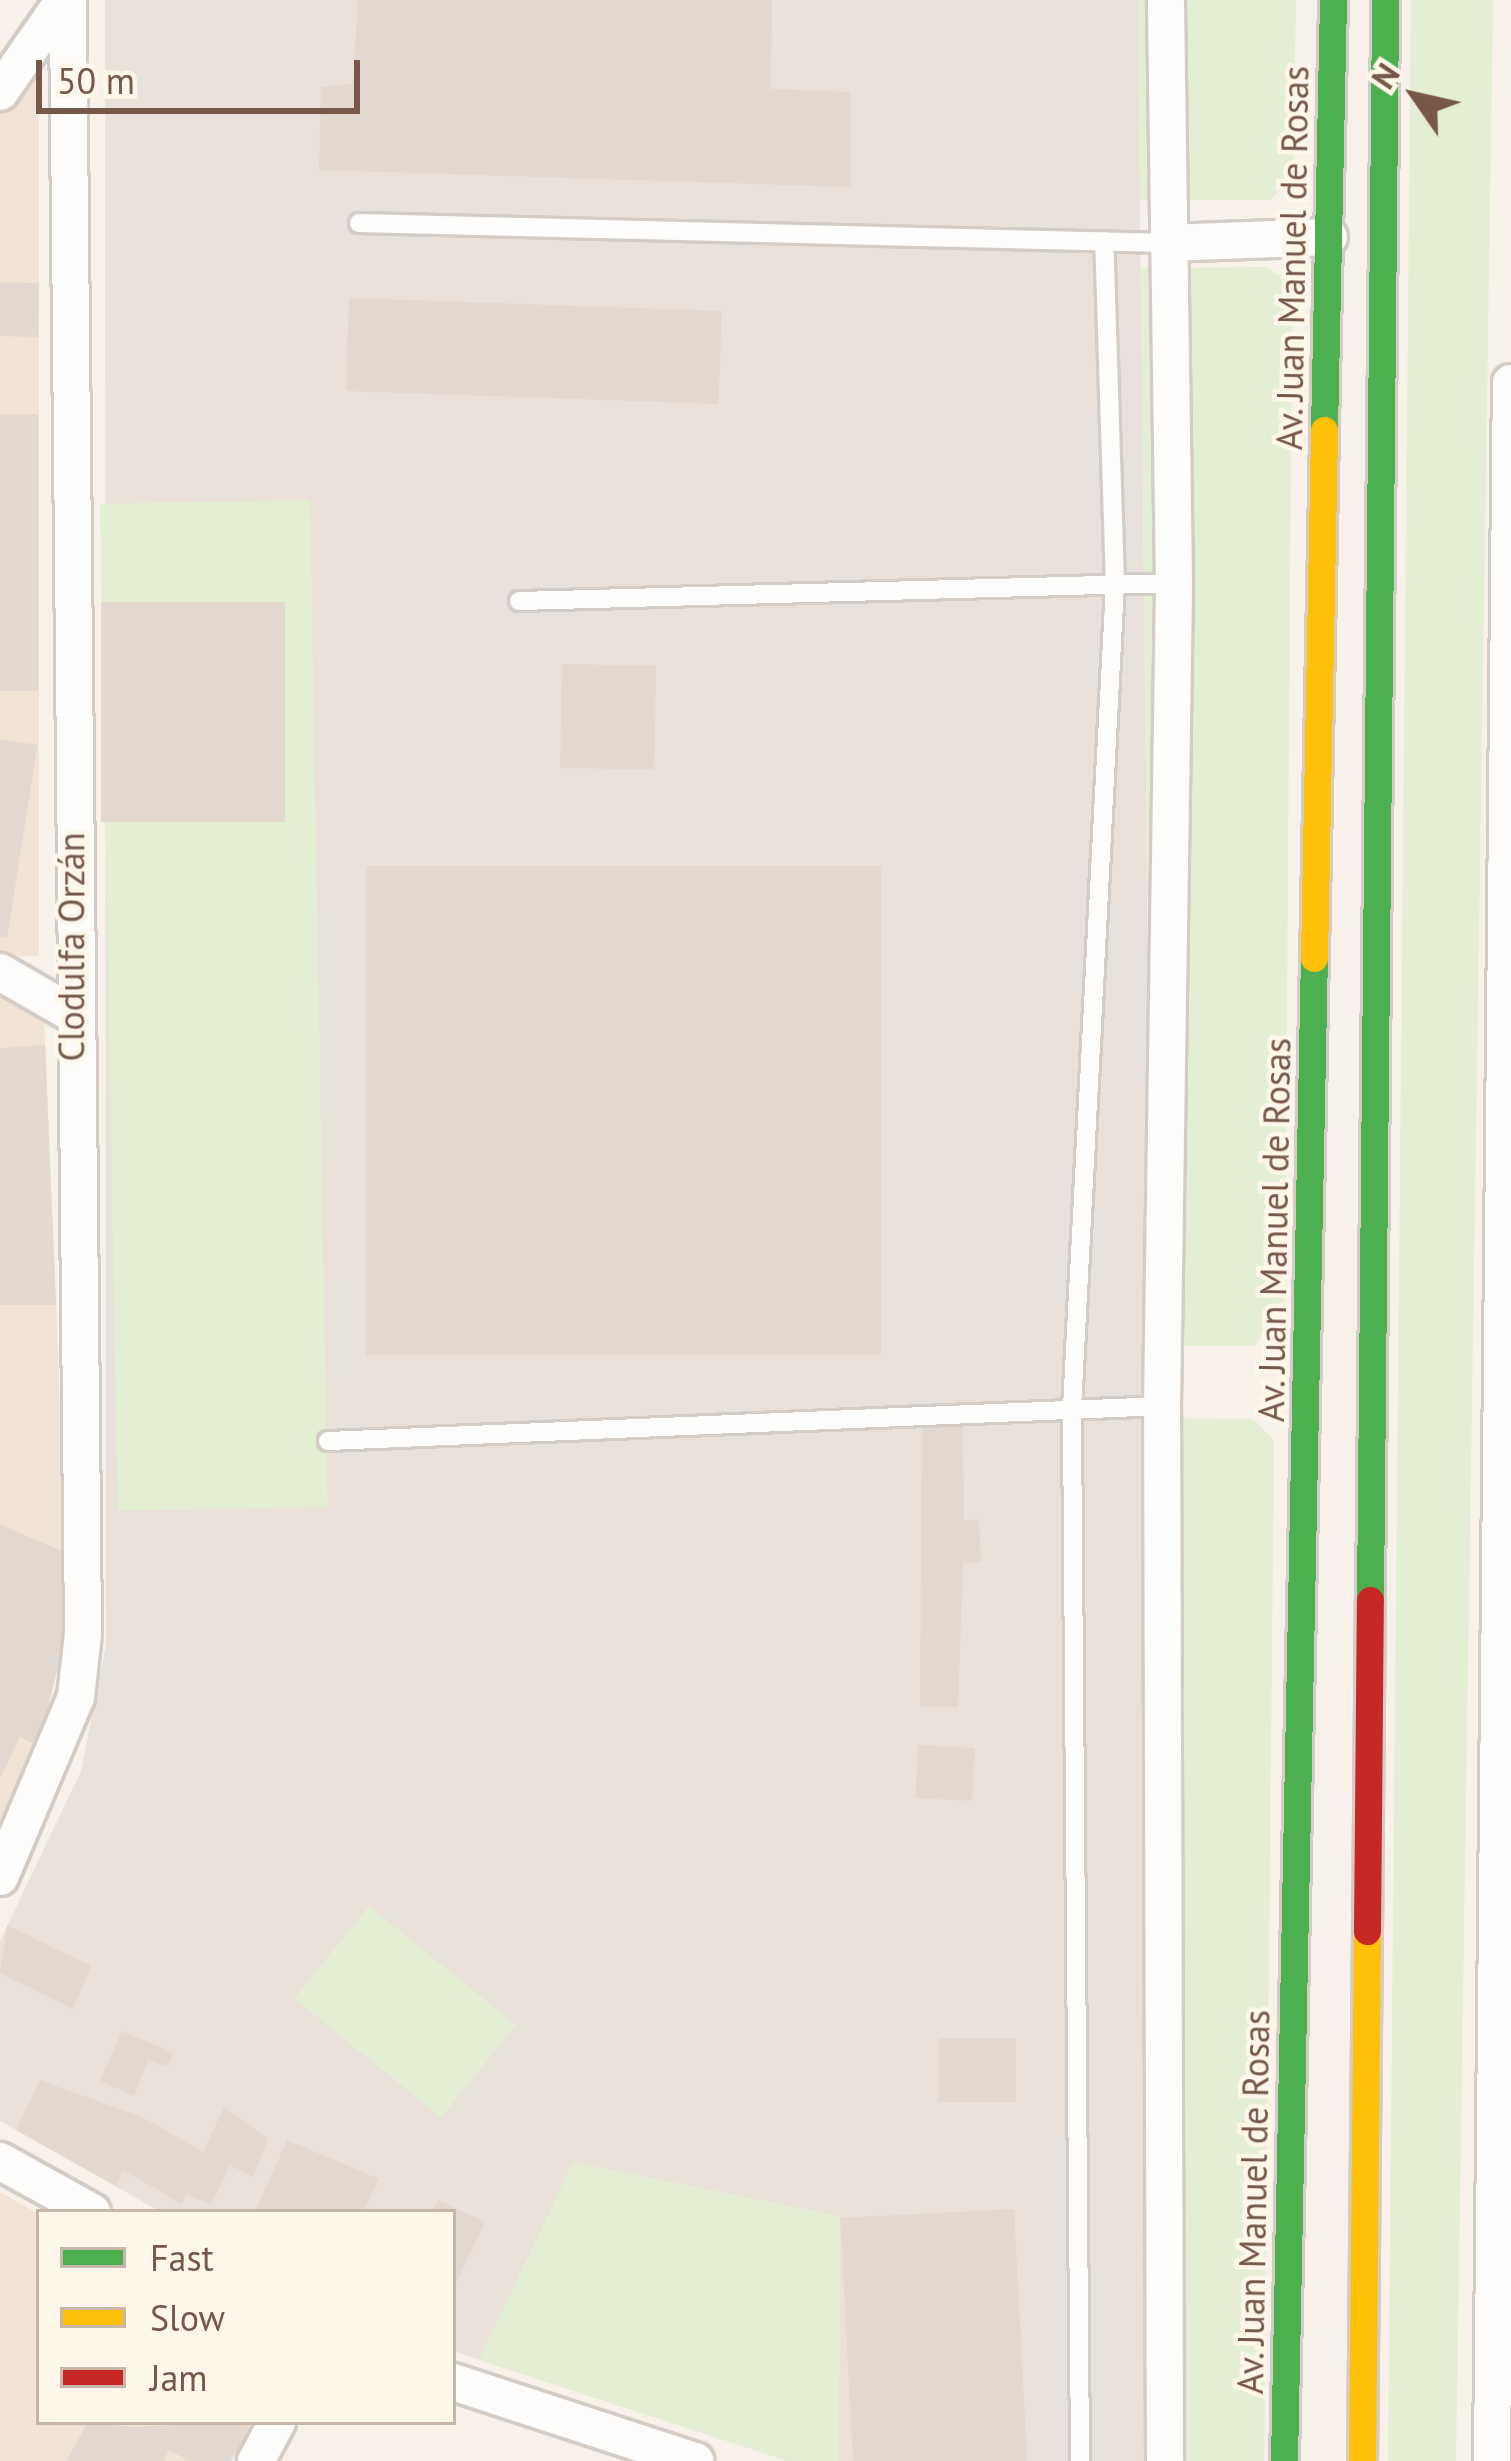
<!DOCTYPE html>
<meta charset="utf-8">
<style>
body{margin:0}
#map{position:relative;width:1511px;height:2461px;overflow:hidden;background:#f7f1e9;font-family:"PT Sans",sans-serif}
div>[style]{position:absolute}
.residential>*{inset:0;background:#f1e4d6;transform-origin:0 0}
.industrial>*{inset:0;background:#eae1da}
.green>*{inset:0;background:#e3eed2;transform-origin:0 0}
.building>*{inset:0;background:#e4d9d0;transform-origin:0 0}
.roads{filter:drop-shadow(3px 0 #d6ccc6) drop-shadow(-3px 0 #d6ccc6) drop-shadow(0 3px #d6ccc6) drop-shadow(0 -3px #d6ccc6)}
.lane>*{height:18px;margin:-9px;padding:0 9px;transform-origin:9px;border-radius:9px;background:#fefdfc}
.street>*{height:36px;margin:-18px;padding:0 18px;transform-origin:18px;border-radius:18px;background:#fefdfc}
.fast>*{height:27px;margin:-13.5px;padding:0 13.5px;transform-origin:13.5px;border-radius:13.5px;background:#4caf50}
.slow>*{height:27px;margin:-13.5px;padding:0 13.5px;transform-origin:13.5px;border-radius:13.5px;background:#ffc107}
.jam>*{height:27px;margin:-13.5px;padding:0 13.5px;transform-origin:13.5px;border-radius:13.5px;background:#c62828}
span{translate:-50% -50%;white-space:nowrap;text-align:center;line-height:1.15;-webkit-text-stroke:9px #fff6ea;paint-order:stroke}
.street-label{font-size:36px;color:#765748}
.legend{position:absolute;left:36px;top:2209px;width:420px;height:216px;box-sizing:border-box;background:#fff6ea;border:3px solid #c8b6a9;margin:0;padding:15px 21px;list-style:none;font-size:36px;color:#765748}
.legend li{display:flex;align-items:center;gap:24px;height:60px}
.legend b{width:60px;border:3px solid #c8b6a9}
.north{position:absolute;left:1355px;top:36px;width:120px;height:120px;-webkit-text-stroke:9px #fff6ea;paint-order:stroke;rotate:304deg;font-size:33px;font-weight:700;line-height:48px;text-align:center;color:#765748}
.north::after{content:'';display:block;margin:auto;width:42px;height:54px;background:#765748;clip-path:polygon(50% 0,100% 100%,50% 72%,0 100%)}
.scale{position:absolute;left:36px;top:60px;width:324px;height:54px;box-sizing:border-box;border:6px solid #765748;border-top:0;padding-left:15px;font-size:36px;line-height:42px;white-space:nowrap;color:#765748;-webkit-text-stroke:9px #fff6ea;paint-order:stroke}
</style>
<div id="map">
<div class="residential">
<i style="left:39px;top:66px;width:890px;height:65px;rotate:90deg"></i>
<i style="clip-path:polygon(0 988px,44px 1013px,69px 1624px,37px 1751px,0 1833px)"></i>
<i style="clip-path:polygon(0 2192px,39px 2214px,39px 2422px,251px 2422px,232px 2461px,0 2461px)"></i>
</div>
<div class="industrial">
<i style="clip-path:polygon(105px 0,1138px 0,1163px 2461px,788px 2461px,453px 2351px,453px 2212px,161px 2212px,0 2121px,0 1941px,81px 1771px,106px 1645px)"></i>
</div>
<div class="green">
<i style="clip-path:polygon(1138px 0,1296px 0,1293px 174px,1271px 200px,1140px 200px)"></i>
<i style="clip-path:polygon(1411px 0,1493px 0,1456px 2461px,1388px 2461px)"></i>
<i style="clip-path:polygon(1266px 267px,1292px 285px,1285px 1298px,1255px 1346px,1152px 1346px,1141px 268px)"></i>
<i style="left:310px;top:500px;width:1007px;height:210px;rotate:89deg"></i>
<i style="clip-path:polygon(1153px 1418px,1253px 1419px,1274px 1440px,1264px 2461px,1163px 2461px)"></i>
<i style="left:369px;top:1906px;width:189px;height:119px;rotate:39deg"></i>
<i style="clip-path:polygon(573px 2162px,840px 2216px,839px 2461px,788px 2461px,479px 2360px)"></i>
</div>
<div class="building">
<i style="clip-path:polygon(358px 0,772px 0,771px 89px,851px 92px,851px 187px,319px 170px,321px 87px,353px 84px)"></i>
<i style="left:39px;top:283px;width:54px;height:39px;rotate:91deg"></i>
<i style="left:349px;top:298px;width:373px;height:93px;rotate:2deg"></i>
<i style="left:38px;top:414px;width:277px;height:38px;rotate:90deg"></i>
<i style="left:101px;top:602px;width:184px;height:220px"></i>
<i style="left:562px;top:664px;width:94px;height:104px;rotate:1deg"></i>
<i style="left:0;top:739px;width:38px;height:195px;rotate:9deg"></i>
<i style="left:881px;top:866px;width:489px;height:515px;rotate:90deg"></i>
<i style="clip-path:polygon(45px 1045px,56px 1305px,0 1305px,0 1048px)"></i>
<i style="clip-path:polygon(963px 1417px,964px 1521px,979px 1519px,981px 1562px,963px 1563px,958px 1707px,920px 1706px,922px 1422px)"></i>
<i style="clip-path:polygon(0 1524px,66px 1553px,69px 1624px,38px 1746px,20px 1737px,0 1779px)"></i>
<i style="left:918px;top:1745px;width:57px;height:53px;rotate:3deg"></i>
<i style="clip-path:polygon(7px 1925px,91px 1966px,73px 2009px,0 1973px)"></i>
<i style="clip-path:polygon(122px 2031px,174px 2053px,167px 2067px,148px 2060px,134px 2096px,100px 2081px)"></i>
<i style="left:938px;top:2038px;width:78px;height:64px"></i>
<i style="clip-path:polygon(40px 2080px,146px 2119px,203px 2152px,224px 2107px,268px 2139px,253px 2177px,230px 2165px,211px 2205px,187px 2194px,182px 2204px,123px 2170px,116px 2186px,16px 2130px)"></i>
<i style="clip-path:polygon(287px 2140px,379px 2179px,363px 2212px,255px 2212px)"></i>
<i style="clip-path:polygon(438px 2200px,485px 2222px,456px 2283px,453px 2212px,432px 2212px)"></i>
<i style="left:1014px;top:2209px;width:252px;height:174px;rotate:87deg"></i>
<i style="clip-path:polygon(88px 2422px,130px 2427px,251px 2422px,231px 2461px,189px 2461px,169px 2450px,164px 2461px,66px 2461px)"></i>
</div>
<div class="roads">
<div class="lane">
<i style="left:359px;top:223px;width:808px;rotate:1.42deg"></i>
<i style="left:519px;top:601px;width:655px;rotate:-1.57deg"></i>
<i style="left:328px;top:1441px;width:835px;rotate:-2.4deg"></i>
<i style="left:1080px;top:2461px;width:1053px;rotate:-90.44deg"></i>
<i style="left:1072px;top:1408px;width:825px;rotate:-87.01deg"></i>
<i style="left:1115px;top:584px;width:343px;rotate:-91.8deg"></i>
</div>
<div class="street">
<i style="left:0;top:92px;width:112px;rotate:-55.2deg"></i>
<i style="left:1167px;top:243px;width:162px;rotate:-2.1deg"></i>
<i style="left:0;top:972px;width:82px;rotate:30deg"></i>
<i style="left:0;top:1877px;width:195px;rotate:-67.1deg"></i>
<i style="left:76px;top:1697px;width:63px;rotate:-83.7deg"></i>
<i style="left:83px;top:1634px;width:1634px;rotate:-90.53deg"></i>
<i style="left:0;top:2161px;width:105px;rotate:29deg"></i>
<i style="left:453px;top:2382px;width:255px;rotate:18.1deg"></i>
<i style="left:256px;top:2461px;width:44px;rotate:-61.7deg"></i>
<i style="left:1165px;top:2461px;width:1055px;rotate:-90.16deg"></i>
<i style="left:1162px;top:1406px;width:823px;rotate:-89.16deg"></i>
<i style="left:1174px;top:583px;width:583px;rotate:-90.79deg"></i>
<i style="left:1492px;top:2461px;width:2078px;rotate:-89.48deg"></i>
</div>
<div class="fast">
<i style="left:1324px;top:430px;width:430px;rotate:-88.8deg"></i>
<i style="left:1370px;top:1600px;width:1600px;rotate:-89.46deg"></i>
<i style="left:1284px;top:2461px;width:1503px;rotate:-88.86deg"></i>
</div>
<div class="slow">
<i style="left:1314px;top:958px;width:528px;rotate:-88.91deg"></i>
<i style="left:1362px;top:2461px;width:530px;rotate:-89.46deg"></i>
</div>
<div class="jam">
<i style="left:1367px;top:1931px;width:331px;rotate:-89.5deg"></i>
</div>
</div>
<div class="street-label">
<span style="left:1292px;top:258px;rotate:-89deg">Av. Juan Manuel de Rosas</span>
<span style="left:71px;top:947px;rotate:-90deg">Clodulfa Orzán</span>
<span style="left:1274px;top:1230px;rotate:-89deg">Av. Juan Manuel de Rosas</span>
<span style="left:1253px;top:2202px;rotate:-89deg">Av. Juan Manuel de Rosas</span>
</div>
<ul class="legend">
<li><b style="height:15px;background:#4caf50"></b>Fast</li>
<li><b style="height:15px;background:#ffc107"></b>Slow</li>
<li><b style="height:15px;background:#c62828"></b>Jam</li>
</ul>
<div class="north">N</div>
<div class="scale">50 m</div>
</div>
